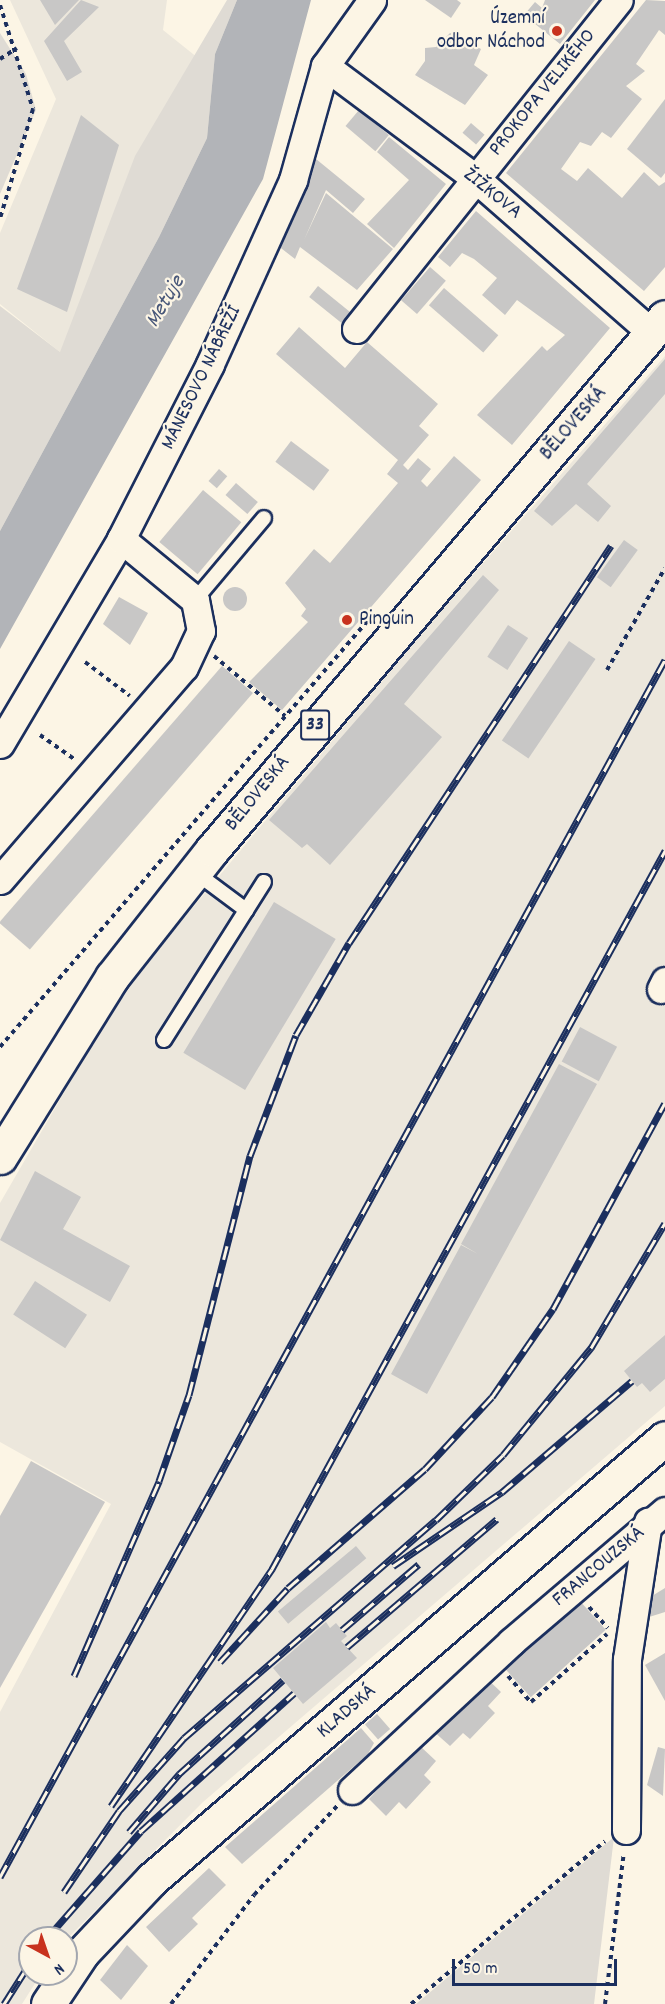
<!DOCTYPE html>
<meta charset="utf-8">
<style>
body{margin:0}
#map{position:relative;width:665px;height:2004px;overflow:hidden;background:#fcf5e5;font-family:Dekko,sans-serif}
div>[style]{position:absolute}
.built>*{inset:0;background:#ece7dc}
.green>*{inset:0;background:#dfdbd4}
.water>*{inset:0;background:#b2b4b8}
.building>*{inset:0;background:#c8c7c6;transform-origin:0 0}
.round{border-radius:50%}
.path>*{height:4px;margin-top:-2px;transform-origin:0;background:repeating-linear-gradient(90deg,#1b2f5e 0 4.5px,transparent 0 9px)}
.roads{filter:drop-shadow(2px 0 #1b2f5e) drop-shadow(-2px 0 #1b2f5e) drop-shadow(0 2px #1b2f5e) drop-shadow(0 -2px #1b2f5e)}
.service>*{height:14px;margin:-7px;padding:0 7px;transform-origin:7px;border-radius:7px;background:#fcf5e5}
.minor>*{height:27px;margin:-13.5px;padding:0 13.5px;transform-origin:13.5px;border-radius:13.5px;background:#fcf5e5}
.secondary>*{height:33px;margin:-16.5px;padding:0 16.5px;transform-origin:16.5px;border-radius:16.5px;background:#fcf5e5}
.primary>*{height:33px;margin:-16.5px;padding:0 16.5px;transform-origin:16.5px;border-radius:16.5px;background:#fcf5e5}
.rail>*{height:7px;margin-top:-3.5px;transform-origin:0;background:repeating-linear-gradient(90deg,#fcf5e5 0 14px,#1b2f5e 0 28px);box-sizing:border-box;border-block:2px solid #1b2f5e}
.dots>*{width:16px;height:16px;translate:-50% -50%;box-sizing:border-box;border:3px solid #fcf5e5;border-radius:50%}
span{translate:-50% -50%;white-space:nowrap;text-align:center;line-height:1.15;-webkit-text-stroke:4.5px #fcf5e5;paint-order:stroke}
.shield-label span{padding:2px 4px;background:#fcf5e5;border:2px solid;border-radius:4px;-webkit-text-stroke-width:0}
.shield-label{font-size:20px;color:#1b2f5e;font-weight:700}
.poi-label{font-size:21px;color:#1b2f5e}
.right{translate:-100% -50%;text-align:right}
.left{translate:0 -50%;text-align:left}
.street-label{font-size:21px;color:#1b2f5e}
.water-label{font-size:22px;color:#485779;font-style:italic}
.north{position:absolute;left:18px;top:1926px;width:60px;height:60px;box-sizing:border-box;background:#fcf5e5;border:2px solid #a2a6af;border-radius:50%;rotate:140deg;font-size:16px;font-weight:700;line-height:24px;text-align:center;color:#1b2f5e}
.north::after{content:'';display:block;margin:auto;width:21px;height:27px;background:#c8321e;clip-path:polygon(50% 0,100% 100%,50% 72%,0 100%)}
.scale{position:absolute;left:452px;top:1959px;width:165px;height:27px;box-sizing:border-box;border:3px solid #1b2f5e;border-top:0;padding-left:8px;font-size:18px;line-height:21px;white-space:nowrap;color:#1b2f5e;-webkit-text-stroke:4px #fcf5e5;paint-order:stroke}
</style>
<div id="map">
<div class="built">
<i style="clip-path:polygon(10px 0,167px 0,163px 30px,203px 62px,86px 373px,0 304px,0 233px,56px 99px)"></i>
<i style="clip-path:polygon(665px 356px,665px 1406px,203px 1802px,66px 1940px,30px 1938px,30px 1974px,41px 1974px,22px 2004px,0 2004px,0 1712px,111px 1504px,0 1442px,0 1203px,123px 991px,434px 619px)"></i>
</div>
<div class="green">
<i style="clip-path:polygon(227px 0,237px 0,215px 54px,207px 138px,159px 237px,0 531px,0 306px,60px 352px,135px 156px)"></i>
<i style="clip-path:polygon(0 33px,26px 74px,36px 110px,0 194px)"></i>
<i style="clip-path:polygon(614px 1837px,594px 2004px,416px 2004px)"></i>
</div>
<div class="water">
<i style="clip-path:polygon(237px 0,311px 0,263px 179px,0 649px,0 531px,159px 237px,207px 138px,215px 54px)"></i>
</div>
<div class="building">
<i style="clip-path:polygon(40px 0,79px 0,55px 25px)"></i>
<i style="clip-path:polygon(81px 0,99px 7px,64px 41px,82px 72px,67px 81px,44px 41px)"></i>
<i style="clip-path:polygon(425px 0,457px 0,461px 3px,451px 18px)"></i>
<i style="clip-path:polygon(545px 0,595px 0,560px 44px,524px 15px,535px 2px,542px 8px)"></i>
<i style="clip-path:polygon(646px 0,665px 1px,665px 35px,659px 30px,655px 36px,636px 64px,645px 71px,626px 86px,642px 99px,611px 138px,602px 132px,591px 146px,580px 142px,561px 169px,577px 181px,588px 168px,622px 198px,644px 172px,659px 186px,665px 182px,665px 267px,644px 291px,506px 173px)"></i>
<i style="clip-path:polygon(450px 33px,481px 49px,474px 65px,488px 75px,465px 105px,415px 75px,425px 61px,425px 48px,436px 47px)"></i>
<i style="clip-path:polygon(665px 99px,665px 173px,661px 178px,627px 149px)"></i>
<i style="left:359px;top:110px;width:39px;height:21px;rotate:40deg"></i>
<i style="clip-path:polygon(81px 115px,119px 145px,67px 312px,17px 289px)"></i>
<i style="left:471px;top:123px;width:18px;height:13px;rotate:41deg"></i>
<i style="clip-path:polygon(389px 137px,446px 184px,394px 248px,367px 224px,409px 180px,377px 152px)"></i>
<i style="clip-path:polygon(316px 159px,365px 199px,353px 213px,326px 190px,304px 240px,326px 193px,393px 249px,357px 290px,300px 247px,295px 259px,277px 245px)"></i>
<i style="clip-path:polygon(476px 211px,610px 328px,512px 445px,477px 415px,542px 346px,547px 351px,565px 335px,517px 300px,505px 315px,482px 295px,497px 278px,474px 259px,462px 253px,450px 267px,438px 257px)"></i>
<i style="left:430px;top:267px;width:21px;height:44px;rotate:41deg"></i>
<i style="left:318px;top:286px;width:48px;height:14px;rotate:39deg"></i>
<i style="left:444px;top:288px;width:72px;height:23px;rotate:41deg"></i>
<i style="clip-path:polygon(299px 327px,345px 368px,367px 342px,438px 404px,419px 426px,429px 435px,403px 465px,408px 470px,418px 458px,431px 469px,421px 481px,427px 487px,454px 456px,481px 480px,282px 710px,249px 682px,308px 622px,301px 616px,306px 609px,285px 583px,314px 549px,330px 563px,398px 483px,387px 474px,398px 460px,276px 354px)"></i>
<i style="clip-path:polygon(665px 359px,665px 394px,587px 484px,611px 506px,598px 522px,576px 504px,552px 526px,534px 511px)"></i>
<i style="left:291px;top:441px;width:48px;height:26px;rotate:37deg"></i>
<i style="left:219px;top:469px;width:11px;height:16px;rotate:41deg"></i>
<i style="left:236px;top:483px;width:29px;height:16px;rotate:41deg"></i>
<i style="left:203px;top:490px;width:50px;height:68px;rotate:40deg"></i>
<i style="left:624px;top:540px;width:17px;height:46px;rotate:36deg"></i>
<i style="clip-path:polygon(483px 575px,499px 590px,404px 704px,442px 737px,330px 865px,307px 844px,302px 848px,269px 820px)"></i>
<i class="round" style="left:223px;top:587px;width:24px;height:24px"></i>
<i style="clip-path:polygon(119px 597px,148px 613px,130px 645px,103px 624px)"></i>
<i style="left:508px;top:625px;width:24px;height:38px;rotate:33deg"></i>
<i style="left:569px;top:641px;width:32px;height:120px;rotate:34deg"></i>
<i style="left:222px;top:666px;width:41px;height:340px;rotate:41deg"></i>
<i style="left:274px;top:902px;width:72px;height:176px;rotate:31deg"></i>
<i style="left:580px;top:1027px;width:42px;height:39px;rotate:28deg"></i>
<i style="clip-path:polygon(559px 1064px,597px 1084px,427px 1394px,391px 1374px,461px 1245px,478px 1254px,461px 1244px)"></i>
<i style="clip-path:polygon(35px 1171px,81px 1197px,63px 1229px,130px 1266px,110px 1302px,0 1240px)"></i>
<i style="left:35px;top:1281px;width:62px;height:40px;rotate:33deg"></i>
<i style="clip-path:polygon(665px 1335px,665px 1379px,650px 1392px,642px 1383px,637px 1387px,624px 1371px)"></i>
<i style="clip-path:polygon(31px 1461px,105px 1502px,0 1688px,0 1516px)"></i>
<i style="left:356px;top:1546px;width:16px;height:102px;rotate:50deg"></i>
<i style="clip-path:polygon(665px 1588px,665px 1612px,646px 1618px,652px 1596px)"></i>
<i style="left:579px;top:1600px;width:40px;height:101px;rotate:48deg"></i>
<i style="clip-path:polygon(326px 1622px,330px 1628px,336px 1623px,347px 1636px,341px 1641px,357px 1658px,303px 1704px,273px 1668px)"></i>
<i style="clip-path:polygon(665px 1653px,665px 1701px,645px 1665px)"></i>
<i style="clip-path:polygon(483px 1675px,501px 1692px,488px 1706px,495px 1713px,470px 1739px,463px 1733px,450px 1746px,432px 1730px)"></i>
<i style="left:377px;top:1714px;width:20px;height:16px;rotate:49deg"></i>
<i style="clip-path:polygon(361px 1728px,374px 1743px,368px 1754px,242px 1864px,225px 1847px)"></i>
<i style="clip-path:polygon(419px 1745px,436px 1761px,424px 1775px,431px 1782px,406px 1809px,399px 1802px,386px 1816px,369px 1799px)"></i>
<i style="clip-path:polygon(658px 1747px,665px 1749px,663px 1796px,647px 1785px)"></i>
<i style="clip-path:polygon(209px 1868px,226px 1885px,192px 1918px,198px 1924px,169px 1952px,146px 1927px)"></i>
<i style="clip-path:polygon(127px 1945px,148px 1966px,121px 2000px,100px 1980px)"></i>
</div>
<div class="path">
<i style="left:0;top:5px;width:109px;rotate:72.4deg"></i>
<i style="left:33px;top:109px;width:114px;rotate:106.8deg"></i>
<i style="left:0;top:59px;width:20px;rotate:-33deg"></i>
<i style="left:214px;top:656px;width:93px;rotate:40.2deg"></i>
<i style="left:85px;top:662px;width:56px;rotate:37.1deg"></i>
<i style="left:607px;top:670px;width:117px;rotate:-60.4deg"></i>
<i style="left:40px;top:735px;width:42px;rotate:35.2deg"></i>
<i style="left:0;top:1047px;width:567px;rotate:-49.22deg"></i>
<i style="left:589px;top:1607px;width:28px;rotate:48deg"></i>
<i style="left:508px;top:1676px;width:35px;rotate:49deg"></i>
<i style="left:531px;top:1702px;width:102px;rotate:-41.8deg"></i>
<i style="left:171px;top:2004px;width:137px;rotate:-52.7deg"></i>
<i style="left:254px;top:1895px;width:123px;rotate:-47deg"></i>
<i style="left:411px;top:2004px;width:253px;rotate:-40deg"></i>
<i style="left:605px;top:2004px;width:153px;rotate:-82.9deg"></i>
</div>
<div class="roads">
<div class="service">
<i style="left:195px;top:600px;width:107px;rotate:-49.9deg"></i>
<i style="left:195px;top:872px;width:64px;rotate:36.7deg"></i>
<i style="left:164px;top:1040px;width:187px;rotate:-57.7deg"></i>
</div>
<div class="minor">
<i style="left:325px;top:66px;width:187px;rotate:36.7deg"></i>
<i style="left:475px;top:178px;width:235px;rotate:41.2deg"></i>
<i style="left:356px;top:329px;width:421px;rotate:-51.4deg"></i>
<i style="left:0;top:744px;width:238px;rotate:-59.4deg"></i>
<i style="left:121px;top:539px;width:196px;rotate:-63deg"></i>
<i style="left:210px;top:364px;width:202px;rotate:-65.7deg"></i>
<i style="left:293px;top:180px;width:118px;rotate:-74.3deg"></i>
<i style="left:325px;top:66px;width:81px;rotate:-54.5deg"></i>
<i style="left:0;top:880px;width:281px;rotate:-49.2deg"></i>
<i style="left:184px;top:667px;width:40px;rotate:-65deg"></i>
<i style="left:201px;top:631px;width:32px;rotate:-101deg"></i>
<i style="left:195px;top:600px;width:96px;rotate:-140.5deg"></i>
<i style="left:661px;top:989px;width:9px;rotate:-63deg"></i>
<i style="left:352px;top:1790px;width:217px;rotate:-42.9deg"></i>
<i style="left:511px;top:1642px;width:202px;rotate:-40.4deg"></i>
<i style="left:626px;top:1830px;width:171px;rotate:-89.7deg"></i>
<i style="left:627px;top:1659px;width:139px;rotate:-81.3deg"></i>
</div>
<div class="secondary">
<i style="left:48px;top:2004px;width:61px;rotate:-56.3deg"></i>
<i style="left:82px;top:1953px;width:102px;rotate:-46.6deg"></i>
<i style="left:152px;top:1879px;width:676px;rotate:-40.68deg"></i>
</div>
<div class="primary">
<i style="left:0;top:1157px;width:212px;rotate:-58.1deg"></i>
<i style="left:112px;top:977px;width:162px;rotate:-51.8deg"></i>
<i style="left:212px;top:850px;width:699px;rotate:-49.64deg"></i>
</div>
</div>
<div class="rail">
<i style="left:393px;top:1566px;width:132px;rotate:-34.2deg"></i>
<i style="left:502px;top:1492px;width:171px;rotate:-40.5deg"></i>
<i style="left:342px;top:1630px;width:101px;rotate:-40.6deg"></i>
<i style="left:347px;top:1647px;width:197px;rotate:-40.5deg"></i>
<i style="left:220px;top:1662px;width:100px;rotate:-47.4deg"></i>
<i style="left:288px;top:1588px;width:181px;rotate:-41deg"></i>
<i style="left:425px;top:1469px;width:98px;rotate:-47.1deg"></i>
<i style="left:492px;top:1397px;width:107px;rotate:-55.3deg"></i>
<i style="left:553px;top:1309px;width:234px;rotate:-61.5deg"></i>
<i style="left:74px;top:1676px;width:213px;rotate:-66.4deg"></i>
<i style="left:159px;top:1481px;width:91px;rotate:-70.8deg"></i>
<i style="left:189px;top:1395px;width:247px;rotate:-75.7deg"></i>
<i style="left:250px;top:1156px;width:129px;rotate:-69.2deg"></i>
<i style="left:296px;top:1035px;width:106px;rotate:-60.1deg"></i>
<i style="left:349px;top:943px;width:476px;rotate:-56.6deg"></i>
<i style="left:111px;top:1806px;width:287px;rotate:-55.8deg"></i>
<i style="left:272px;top:1569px;width:819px;rotate:-61.31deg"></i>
<i style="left:129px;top:1832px;width:77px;rotate:-49.2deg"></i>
<i style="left:179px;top:1774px;width:140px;rotate:-42.1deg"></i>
<i style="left:0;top:1877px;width:1387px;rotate:-61.35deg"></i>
<i style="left:64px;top:1892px;width:98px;rotate:-55.8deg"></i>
<i style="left:119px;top:1811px;width:98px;rotate:-48.3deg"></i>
<i style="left:184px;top:1738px;width:333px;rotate:-40.9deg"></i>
<i style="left:436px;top:1520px;width:93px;rotate:-44.1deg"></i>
<i style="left:503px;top:1455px;width:139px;rotate:-50.6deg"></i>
<i style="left:591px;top:1348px;width:145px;rotate:-59.4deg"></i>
<i style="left:47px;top:1938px;width:142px;rotate:-48.7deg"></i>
<i style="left:141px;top:1831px;width:206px;rotate:-42deg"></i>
<i style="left:4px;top:2004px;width:49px;rotate:-57.6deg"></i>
</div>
<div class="dots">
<i style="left:557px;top:31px;background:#c8321e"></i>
<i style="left:347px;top:620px;background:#c8321e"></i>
</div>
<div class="shield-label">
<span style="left:315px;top:725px">33</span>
</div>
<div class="poi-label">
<span class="right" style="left:545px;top:31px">Územní<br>odbor Náchod</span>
<span class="left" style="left:359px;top:620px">Pinguin</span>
</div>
<div class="street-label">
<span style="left:543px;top:93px;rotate:-51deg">PROKOPA VELIKÉHO</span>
<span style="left:492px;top:194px;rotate:39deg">ŽIŽKOVA</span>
<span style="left:202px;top:378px;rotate:-64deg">MÁNESOVO NÁBŘEŽÍ</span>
<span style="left:574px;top:424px;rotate:-49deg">BĚLOVESKÁ</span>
<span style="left:258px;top:794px;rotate:-51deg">BĚLOVESKÁ</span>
<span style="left:599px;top:1567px;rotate:-40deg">FRANCOUZSKÁ</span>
<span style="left:347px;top:1712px;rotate:-41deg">KLADSKÁ</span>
</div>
<div class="water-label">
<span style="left:166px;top:302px;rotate:-59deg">Metuje</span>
</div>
<div class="north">N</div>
<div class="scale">50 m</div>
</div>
